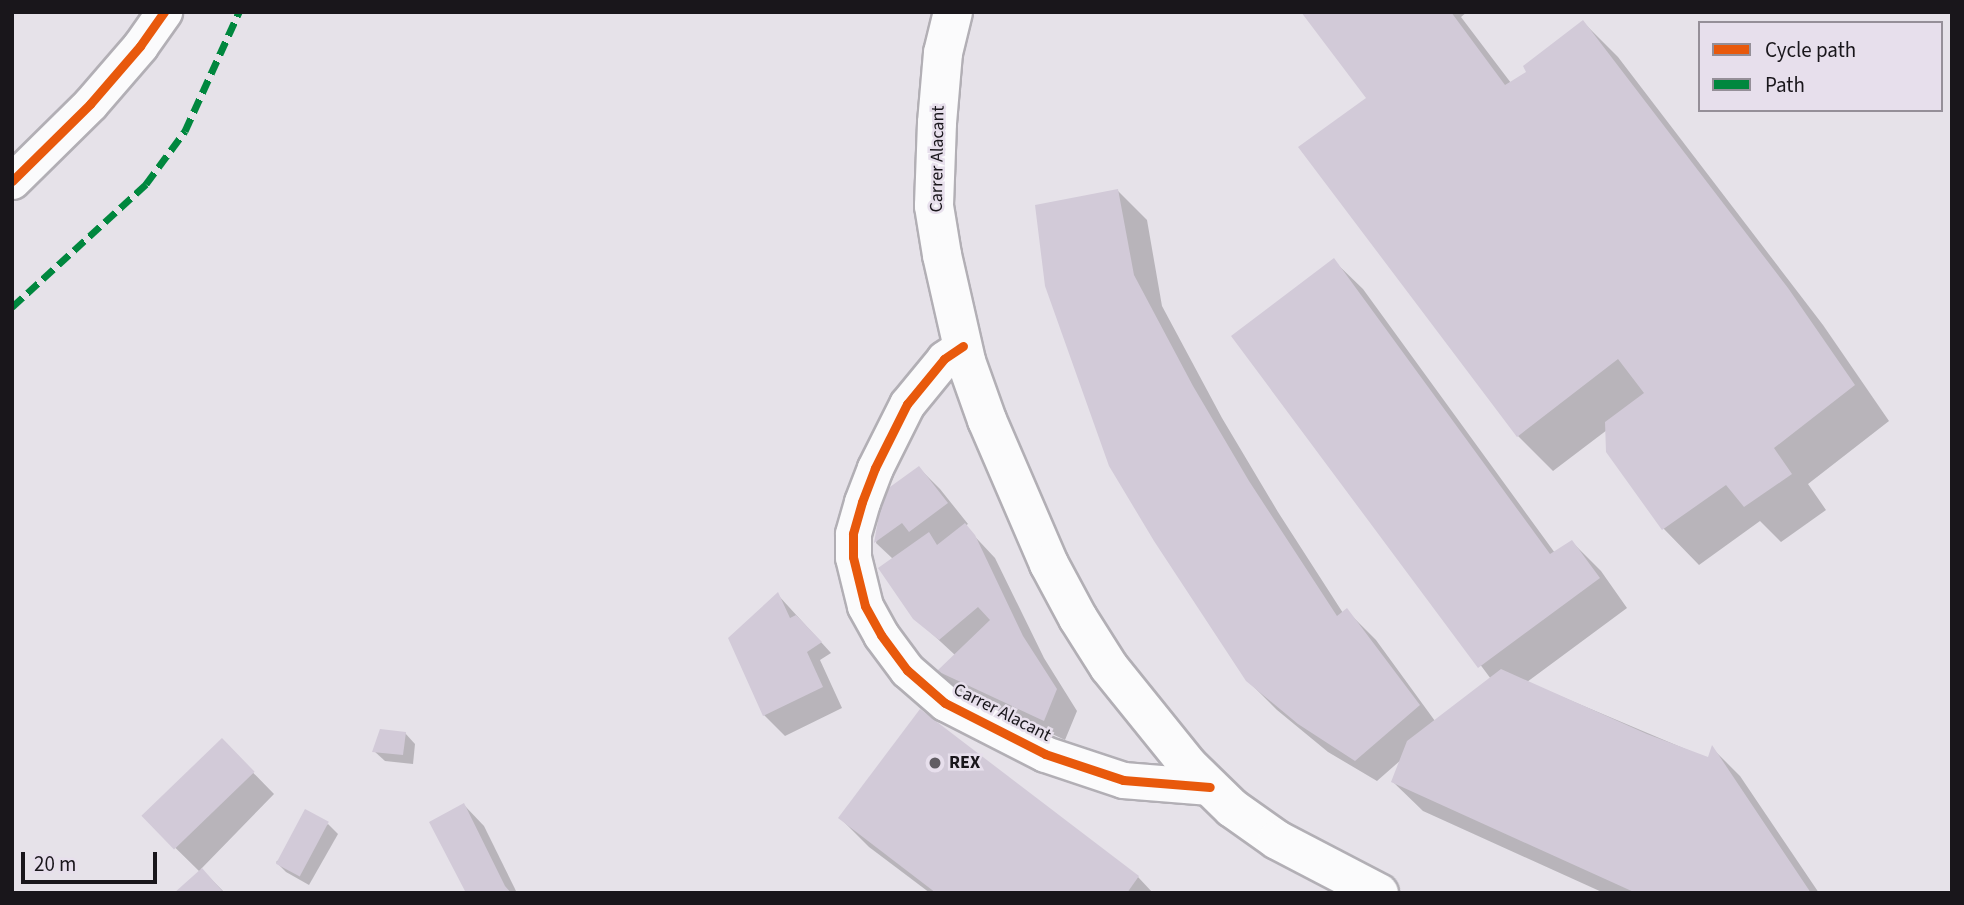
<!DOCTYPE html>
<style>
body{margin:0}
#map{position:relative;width:1964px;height:905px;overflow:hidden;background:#e6e2e9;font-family:"Source Sans 3",sans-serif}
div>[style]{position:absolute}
.shadow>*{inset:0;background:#0003}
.building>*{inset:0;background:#d2cad8;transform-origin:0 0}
.roads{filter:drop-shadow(2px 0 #b2afb5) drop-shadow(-2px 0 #b2afb5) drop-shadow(0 2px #b2afb5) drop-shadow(0 -2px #b2afb5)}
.minor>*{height:35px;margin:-17.5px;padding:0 17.5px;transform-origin:17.5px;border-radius:17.5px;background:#fbfbfc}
.primary>*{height:38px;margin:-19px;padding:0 19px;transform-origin:19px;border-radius:19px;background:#fbfbfc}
.quiet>*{height:7px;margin-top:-3.5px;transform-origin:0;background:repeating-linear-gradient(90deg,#00873e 0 14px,transparent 0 21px)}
.cycleway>*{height:9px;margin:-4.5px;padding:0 4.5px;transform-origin:4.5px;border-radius:4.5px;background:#e8590c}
.dots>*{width:19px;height:19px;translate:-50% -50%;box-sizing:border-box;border:4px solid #e7dfec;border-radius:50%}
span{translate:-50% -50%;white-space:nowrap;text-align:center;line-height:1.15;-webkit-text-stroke:5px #e7dfec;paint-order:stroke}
.street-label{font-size:18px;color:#19161b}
.poi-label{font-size:18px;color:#19161b;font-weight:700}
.left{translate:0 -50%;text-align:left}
.frame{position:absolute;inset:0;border:14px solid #19161b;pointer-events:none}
.legend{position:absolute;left:1698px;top:21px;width:245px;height:91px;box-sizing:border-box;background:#e7dfec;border:2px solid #958f98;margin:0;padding:9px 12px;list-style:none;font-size:21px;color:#19161b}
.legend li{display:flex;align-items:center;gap:14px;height:35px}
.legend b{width:35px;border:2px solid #958f98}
.scale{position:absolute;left:21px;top:852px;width:136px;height:32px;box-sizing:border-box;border:4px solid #19161b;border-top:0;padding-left:9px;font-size:21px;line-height:24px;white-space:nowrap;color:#19161b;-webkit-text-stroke:5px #e7dfec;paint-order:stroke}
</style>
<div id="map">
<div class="shadow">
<i style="clip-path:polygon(1303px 12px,1467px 12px,1461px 17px,1511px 83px,1529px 73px,1583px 22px,1618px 57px,1823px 325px,1889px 421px,1808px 484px,1826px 510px,1781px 542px,1760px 521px,1699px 565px,1664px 529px,1608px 452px,1607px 430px,1553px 471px,1518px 436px,1368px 98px)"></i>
<i style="clip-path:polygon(1118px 191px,1147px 220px,1162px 306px,1222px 418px,1278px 512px,1343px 613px,1347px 611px,1376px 640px,1435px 721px,1491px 679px,1234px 336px,1333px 260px,1363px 289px,1555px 553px,1572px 542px,1601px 571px,1627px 608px,1527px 682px,1709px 759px,1712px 748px,1740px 776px,1819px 893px,1604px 893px,1423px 811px,1393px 782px,1402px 759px,1377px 781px,1328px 752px,1277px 710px,1247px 680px,1110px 466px)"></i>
<i style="clip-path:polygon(919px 468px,940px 489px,968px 524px,965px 526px,995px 558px,1044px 658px,1077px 711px,1065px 740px,959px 691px,939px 671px,955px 655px,915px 618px,893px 559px,876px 543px,885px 493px)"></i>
<i style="clip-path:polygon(778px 595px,831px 653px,820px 660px,842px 708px,785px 736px,764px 715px,730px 639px)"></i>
<i style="clip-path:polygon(920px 711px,1138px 877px,1153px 893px,930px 893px,869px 847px,840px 818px)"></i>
<i style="clip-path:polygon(405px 733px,415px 744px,413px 764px,385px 761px,374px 751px)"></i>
<i style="clip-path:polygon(222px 741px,274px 794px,201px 869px,225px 893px,177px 893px,200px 872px,145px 818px)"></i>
<i style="clip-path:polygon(464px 805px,484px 826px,517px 893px,467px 893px)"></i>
<i style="clip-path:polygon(328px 824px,338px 834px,309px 885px,286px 872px,276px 862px)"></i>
</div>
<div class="building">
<i style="clip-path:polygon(1301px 12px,1451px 12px,1505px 85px,1526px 72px,1523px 66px,1583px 20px,1788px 288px,1855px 385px,1774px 448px,1792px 474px,1744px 507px,1726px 485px,1662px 530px,1606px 452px,1605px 422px,1644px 393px,1618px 359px,1517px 437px,1298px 147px,1366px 98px)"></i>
<i style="clip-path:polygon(1118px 189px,1134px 275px,1193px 386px,1249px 481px,1337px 616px,1347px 608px,1420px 705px,1355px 761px,1298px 724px,1246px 681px,1154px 541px,1109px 466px,1045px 286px,1035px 205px)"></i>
<i style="clip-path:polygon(1334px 258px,1550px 554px,1572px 540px,1600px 578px,1478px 668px,1231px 336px)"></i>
<i style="clip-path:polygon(919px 466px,948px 503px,909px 532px,902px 523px,874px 543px,883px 492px)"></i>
<i style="clip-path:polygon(965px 523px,975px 535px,1023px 636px,1057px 689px,1044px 721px,937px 671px,990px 620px,978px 607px,939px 640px,913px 619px,878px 568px,929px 532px,937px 545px)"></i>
<i style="clip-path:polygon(778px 592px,790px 618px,796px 615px,822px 642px,807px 652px,823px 687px,763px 716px,728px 638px)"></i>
<i style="clip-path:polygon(1501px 669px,1647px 734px,1708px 757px,1712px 745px,1811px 893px,1636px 893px,1391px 782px,1407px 741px)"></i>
<i style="clip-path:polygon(920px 709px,1139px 876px,1127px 893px,936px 893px,838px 818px)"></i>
<i style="clip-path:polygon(380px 729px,406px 732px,403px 755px,372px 752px)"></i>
<i style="left:222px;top:738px;width:47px;height:112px;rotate:46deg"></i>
<i style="clip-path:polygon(464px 803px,505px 886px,511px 893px,466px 893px,429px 822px)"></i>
<i style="left:305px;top:809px;width:27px;height:62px;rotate:28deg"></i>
<i style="clip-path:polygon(202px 868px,224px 893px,174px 893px)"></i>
</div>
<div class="roads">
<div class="minor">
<i style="left:12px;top:181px;width:110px;rotate:-44.6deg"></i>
<i style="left:90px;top:104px;width:77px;rotate:-49.2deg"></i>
<i style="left:140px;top:46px;width:42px;rotate:-54.8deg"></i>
<i style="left:963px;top:346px;width:23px;rotate:146deg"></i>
<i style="left:944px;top:359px;width:58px;rotate:129.4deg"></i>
<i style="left:907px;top:404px;width:72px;rotate:116.6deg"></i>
<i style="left:875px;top:468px;width:36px;rotate:111deg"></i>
<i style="left:862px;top:502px;width:33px;rotate:106deg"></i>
<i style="left:853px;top:534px;width:23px;rotate:90deg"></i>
<i style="left:853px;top:557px;width:50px;rotate:76.2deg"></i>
<i style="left:865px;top:606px;width:33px;rotate:61deg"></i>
<i style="left:881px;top:635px;width:44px;rotate:53.4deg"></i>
<i style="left:907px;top:670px;width:50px;rotate:41deg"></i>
<i style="left:945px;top:703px;width:112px;rotate:27deg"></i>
<i style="left:1045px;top:754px;width:82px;rotate:18.4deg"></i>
<i style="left:1123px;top:780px;width:87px;rotate:4.6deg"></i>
</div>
<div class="primary">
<i style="left:953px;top:12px;width:42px;rotate:103.7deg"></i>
<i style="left:943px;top:53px;width:70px;rotate:94.9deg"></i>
<i style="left:937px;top:123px;width:83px;rotate:92.1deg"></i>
<i style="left:934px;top:206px;width:50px;rotate:80.7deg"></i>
<i style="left:942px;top:255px;width:109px;rotate:77.2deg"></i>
<i style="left:966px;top:361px;width:63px;rotate:70.4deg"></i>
<i style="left:987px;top:420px;width:157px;rotate:66.7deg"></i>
<i style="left:1049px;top:564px;width:61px;rotate:61.8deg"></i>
<i style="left:1078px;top:618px;width:58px;rotate:57.7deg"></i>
<i style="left:1109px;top:667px;width:126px;rotate:51.1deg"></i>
<i style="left:1188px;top:765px;width:62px;rotate:44.3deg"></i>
<i style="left:1232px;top:808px;width:55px;rotate:35.4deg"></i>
<i style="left:1277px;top:840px;width:115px;rotate:27.5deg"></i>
</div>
</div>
<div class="quiet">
<i style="left:12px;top:307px;width:182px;rotate:-42.5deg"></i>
<i style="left:146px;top:184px;width:66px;rotate:-53.7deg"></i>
<i style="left:185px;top:131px;width:131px;rotate:-65.6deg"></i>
</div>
<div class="cycleway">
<i style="left:12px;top:181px;width:110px;rotate:-44.6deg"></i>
<i style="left:90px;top:104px;width:77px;rotate:-49.2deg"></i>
<i style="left:140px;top:46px;width:42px;rotate:-54.8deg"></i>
<i style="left:963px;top:346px;width:23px;rotate:146deg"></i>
<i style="left:944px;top:359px;width:58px;rotate:129.4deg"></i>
<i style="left:907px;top:404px;width:72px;rotate:116.6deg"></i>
<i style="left:875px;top:468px;width:36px;rotate:111deg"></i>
<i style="left:862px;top:502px;width:33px;rotate:106deg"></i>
<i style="left:853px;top:534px;width:23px;rotate:90deg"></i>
<i style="left:853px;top:557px;width:50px;rotate:76.2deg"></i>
<i style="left:865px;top:606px;width:33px;rotate:61deg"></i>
<i style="left:881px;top:635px;width:44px;rotate:53.4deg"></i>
<i style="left:907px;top:670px;width:50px;rotate:41deg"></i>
<i style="left:945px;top:703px;width:112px;rotate:27deg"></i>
<i style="left:1045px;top:754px;width:82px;rotate:18.4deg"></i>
<i style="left:1123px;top:780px;width:87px;rotate:4.6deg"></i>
</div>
<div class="dots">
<i style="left:935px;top:763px;background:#615d63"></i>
</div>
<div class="street-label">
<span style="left:938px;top:159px;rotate:-89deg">Carrer Alacant</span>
<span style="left:1002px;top:713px;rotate:27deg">Carrer Alacant</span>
</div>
<div class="poi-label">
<span class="left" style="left:949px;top:763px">REX</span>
</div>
<div class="frame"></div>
<ul class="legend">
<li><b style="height:9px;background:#e8590c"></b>Cycle path</li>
<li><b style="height:9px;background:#00873e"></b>Path</li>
</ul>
<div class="scale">20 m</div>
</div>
